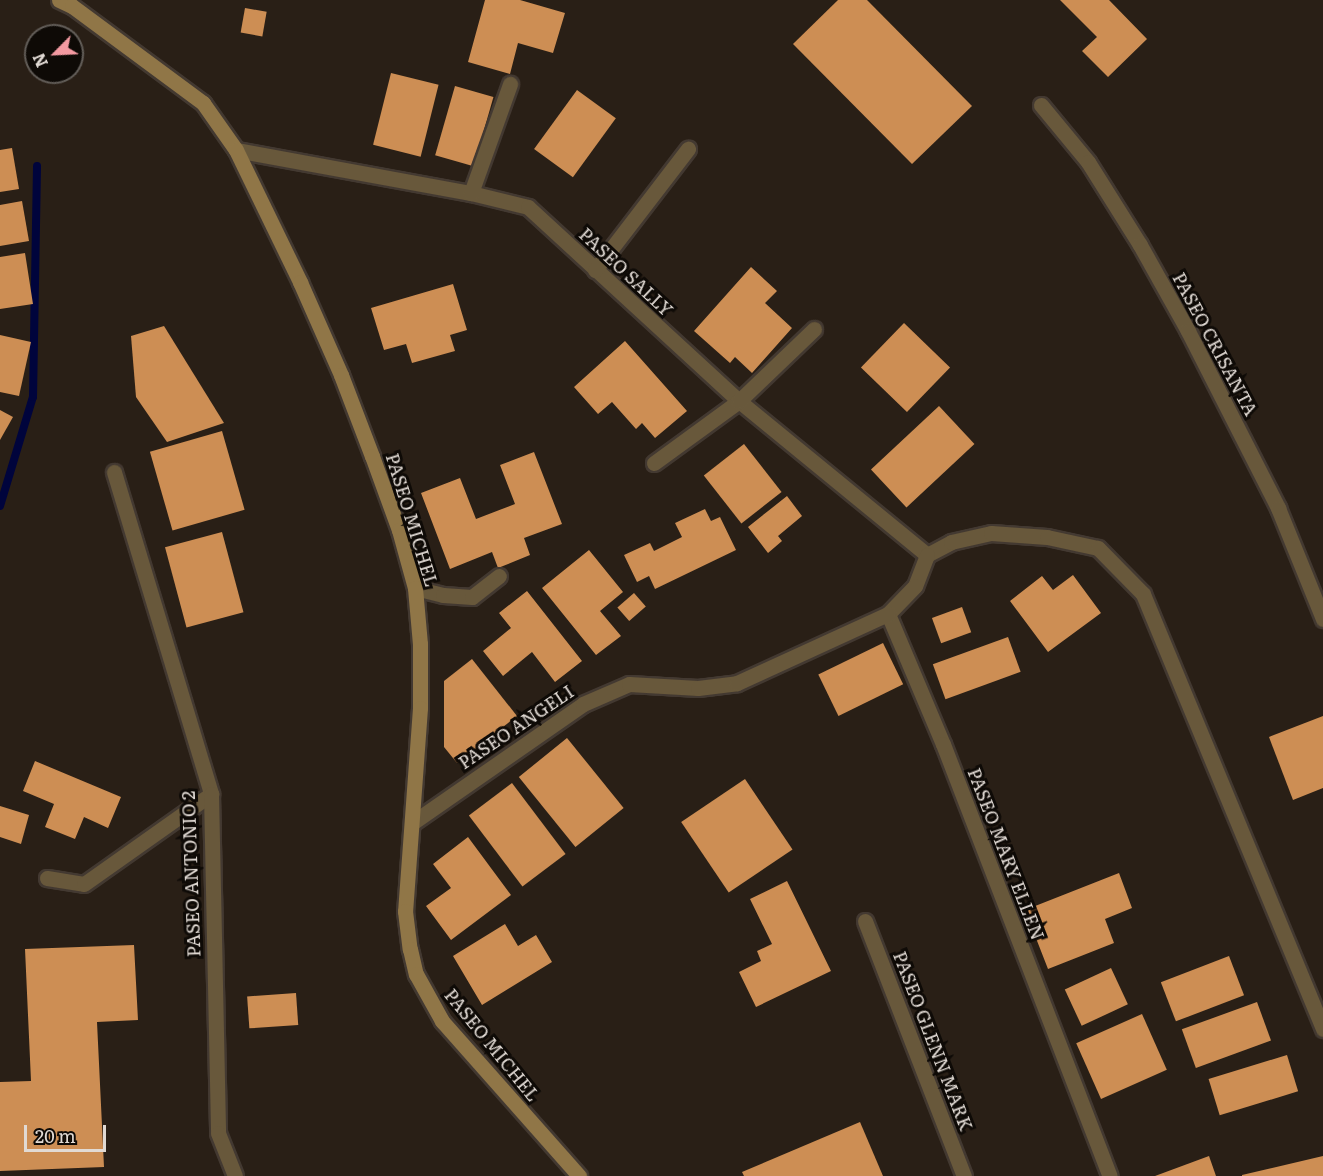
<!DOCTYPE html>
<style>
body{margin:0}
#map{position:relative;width:1323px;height:1176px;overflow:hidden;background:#291f16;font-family:Literata,serif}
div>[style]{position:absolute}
.stream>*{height:8px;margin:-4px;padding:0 4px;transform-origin:4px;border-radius:4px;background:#00043c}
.building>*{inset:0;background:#cd8e54;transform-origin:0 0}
.roads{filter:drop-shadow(2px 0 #433931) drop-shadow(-2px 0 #433931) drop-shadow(0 2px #433931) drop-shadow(0 -2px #433931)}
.lane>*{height:15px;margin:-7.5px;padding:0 7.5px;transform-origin:7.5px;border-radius:7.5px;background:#68583b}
.street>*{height:15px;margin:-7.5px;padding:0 7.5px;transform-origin:7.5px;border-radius:7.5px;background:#68583b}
.secondary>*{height:15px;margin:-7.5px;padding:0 7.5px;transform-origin:7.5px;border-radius:7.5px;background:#907647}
span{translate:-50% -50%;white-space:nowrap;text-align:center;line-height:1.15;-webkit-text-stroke:6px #0e0a06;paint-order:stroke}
.street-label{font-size:18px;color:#e1dad4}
.north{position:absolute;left:24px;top:24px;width:60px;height:60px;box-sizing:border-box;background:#0e0a06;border:2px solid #625d58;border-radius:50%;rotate:246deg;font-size:16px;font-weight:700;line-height:24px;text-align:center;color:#e1dad4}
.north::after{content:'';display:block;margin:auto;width:21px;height:27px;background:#f49aa1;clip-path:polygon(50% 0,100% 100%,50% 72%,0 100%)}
.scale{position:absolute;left:24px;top:1125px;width:82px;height:27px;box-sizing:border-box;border:3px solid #e1dad4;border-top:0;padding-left:8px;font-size:18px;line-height:21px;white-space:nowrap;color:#e1dad4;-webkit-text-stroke:4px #0e0a06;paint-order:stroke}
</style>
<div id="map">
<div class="stream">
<i style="left:0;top:506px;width:114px;rotate:-73.2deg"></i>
<i style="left:33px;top:397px;width:231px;rotate:-89deg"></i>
</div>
<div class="building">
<i style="clip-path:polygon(485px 0,520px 0,565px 13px,553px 53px,518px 43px,510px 74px,468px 62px)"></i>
<i style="clip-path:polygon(838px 0,867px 0,972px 106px,912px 164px,793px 44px)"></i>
<i style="clip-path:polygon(1060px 0,1109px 0,1147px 39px,1108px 77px,1082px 51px,1097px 37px)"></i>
<i style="left:245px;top:8px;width:22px;height:25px;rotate:10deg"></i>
<i style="left:391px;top:73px;width:49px;height:74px;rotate:14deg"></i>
<i style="left:455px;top:86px;width:40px;height:72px;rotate:16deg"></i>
<i style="left:577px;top:90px;width:48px;height:73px;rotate:36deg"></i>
<i style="clip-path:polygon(12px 148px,19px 189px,0 192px,0 150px)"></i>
<i style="clip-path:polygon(22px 201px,29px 241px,0 246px,0 205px)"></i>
<i style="clip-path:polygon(25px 253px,33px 304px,0 309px,0 257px)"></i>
<i style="clip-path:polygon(751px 267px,777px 291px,765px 303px,792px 328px,752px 373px,735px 357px,730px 363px,694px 331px)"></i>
<i style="clip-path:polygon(453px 284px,467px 330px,450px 335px,455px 351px,412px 363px,406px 344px,384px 350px,371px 308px)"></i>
<i style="left:904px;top:323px;width:64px;height:62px;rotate:44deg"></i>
<i style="clip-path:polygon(164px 326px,224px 423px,167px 442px,136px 397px,131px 336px)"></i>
<i style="clip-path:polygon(0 335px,31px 342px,19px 396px,0 392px)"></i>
<i style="clip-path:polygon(625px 341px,687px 411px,655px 438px,642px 423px,636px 429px,612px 402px,598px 414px,574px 387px)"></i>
<i style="left:939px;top:406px;width:52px;height:93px;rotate:47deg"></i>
<i style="clip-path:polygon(0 410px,13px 417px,0 440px)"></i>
<i style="left:222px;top:431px;width:82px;height:75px;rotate:74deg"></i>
<i style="left:744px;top:444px;width:61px;height:51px;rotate:52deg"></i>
<i style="clip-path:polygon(534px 452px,562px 524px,524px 538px,530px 555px,498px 568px,492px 552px,450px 569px,421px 493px,460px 478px,476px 519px,515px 504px,500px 465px)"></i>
<i style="clip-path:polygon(787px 496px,802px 516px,778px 536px,782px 541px,768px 553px,748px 527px)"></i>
<i style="clip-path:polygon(705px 509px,711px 521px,720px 517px,736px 550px,655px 589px,649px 576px,637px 582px,624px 555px,650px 543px,654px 551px,682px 537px,675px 523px)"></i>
<i style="left:222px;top:532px;width:83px;height:59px;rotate:75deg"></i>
<i style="clip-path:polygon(589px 550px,623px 592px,600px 611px,621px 636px,596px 655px,542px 588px)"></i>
<i style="clip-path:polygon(1073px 575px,1101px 613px,1048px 652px,1010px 601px,1042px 576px,1053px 590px)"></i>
<i style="clip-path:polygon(527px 591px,582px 661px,555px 682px,532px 652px,503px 676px,483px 651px,511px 628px,499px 613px)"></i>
<i style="left:634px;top:593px;width:18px;height:22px;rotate:49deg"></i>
<i style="left:962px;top:607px;width:27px;height:32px;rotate:70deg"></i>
<i style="left:1008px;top:637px;width:37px;height:80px;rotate:70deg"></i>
<i style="left:883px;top:643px;width:46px;height:72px;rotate:64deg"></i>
<i style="clip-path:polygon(472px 659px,517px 716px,457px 763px,444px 747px,444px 681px)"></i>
<i style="clip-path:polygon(1323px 716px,1323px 788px,1293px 800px,1269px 737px)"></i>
<i style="left:567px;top:738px;width:90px;height:62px;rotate:51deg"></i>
<i style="clip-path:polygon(35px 761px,121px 797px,108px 828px,84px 817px,75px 839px,45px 827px,54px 804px,23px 791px)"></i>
<i style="left:745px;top:779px;width:85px;height:77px;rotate:56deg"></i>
<i style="left:512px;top:783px;width:89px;height:54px;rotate:53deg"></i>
<i style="clip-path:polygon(0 806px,29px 815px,21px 844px,0 837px)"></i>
<i style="clip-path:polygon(468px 837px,511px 895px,451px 940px,426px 906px,451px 888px,433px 864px)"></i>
<i style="clip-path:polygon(1119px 873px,1132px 908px,1105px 919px,1114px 943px,1048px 969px,1025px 910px)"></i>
<i style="clip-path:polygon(787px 881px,831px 971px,756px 1007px,739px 972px,761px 961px,757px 951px,772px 944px,750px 899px)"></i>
<i style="clip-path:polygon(505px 924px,518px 946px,536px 935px,552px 962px,482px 1005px,453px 956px)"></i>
<i style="clip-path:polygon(134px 945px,138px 1020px,97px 1022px,104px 1167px,0 1171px,0 1082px,31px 1081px,25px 949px)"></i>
<i style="left:1229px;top:956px;width:42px;height:73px;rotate:69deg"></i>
<i style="left:1111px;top:968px;width:40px;height:51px;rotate:65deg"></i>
<i style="left:296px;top:993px;width:32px;height:49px;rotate:86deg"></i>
<i style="left:1257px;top:1002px;width:41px;height:80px;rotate:70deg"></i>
<i style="left:1142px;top:1014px;width:61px;height:72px;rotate:66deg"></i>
<i style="left:1287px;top:1055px;width:38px;height:82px;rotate:73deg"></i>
<i style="clip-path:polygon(860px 1122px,883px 1176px,744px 1176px,742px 1172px)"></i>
<i style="clip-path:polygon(1209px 1156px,1216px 1176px,1155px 1176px)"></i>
<i style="clip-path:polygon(1323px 1156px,1323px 1176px,1242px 1176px,1242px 1175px)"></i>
</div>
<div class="roads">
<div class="lane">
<i style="left:415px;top:588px;width:29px;rotate:14deg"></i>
<i style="left:443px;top:595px;width:29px;rotate:4deg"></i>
<i style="left:472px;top:597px;width:34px;rotate:-38deg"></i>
<i style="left:47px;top:878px;width:37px;rotate:9deg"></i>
<i style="left:84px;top:884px;width:156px;rotate:-35.3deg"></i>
</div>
<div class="street">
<i style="left:1041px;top:105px;width:74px;rotate:50.5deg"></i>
<i style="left:1088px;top:162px;width:98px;rotate:57.9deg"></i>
<i style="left:1140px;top:245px;width:98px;rotate:60.8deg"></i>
<i style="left:1188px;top:331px;width:199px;rotate:63deg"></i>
<i style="left:1278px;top:508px;width:120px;rotate:67.9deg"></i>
<i style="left:236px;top:150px;width:239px;rotate:10.4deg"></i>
<i style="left:471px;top:193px;width:59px;rotate:13.8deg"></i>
<i style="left:528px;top:207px;width:287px;rotate:42.6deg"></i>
<i style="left:739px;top:401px;width:243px;rotate:39.3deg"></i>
<i style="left:471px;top:193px;width:116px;rotate:-70.3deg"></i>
<i style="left:595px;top:270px;width:153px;rotate:-52.5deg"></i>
<i style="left:654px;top:463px;width:105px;rotate:-36.1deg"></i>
<i style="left:739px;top:401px;width:104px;rotate:-43.8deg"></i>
<i style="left:114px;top:472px;width:336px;rotate:73.2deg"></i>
<i style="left:211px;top:794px;width:339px;rotate:88.8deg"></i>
<i style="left:218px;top:1133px;width:46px;rotate:68.4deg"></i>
<i style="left:927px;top:555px;width:27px;rotate:-28deg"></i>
<i style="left:951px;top:542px;width:41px;rotate:-12.7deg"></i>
<i style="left:991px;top:533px;width:56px;rotate:4.1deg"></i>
<i style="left:1047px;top:537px;width:52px;rotate:12.2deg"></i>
<i style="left:1098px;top:548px;width:64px;rotate:45.6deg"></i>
<i style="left:1143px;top:594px;width:471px;rotate:67.5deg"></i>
<i style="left:927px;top:555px;width:33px;rotate:111deg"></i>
<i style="left:915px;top:586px;width:39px;rotate:134deg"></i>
<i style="left:888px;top:614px;width:141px;rotate:67.1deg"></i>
<i style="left:943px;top:744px;width:463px;rotate:68.9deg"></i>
<i style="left:412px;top:823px;width:208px;rotate:-34.8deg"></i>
<i style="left:583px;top:704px;width:50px;rotate:-23.5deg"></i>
<i style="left:629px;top:684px;width:69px;rotate:3.3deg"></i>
<i style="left:698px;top:688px;width:39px;rotate:-7deg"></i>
<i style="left:737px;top:683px;width:166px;rotate:-24.6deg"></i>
<i style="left:865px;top:921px;width:274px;rotate:68.8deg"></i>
</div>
<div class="secondary">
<i style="left:59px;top:0;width:14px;rotate:25deg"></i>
<i style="left:72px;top:6px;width:163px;rotate:36.5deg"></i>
<i style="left:203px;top:103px;width:57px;rotate:54.9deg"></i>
<i style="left:236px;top:150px;width:147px;rotate:64.1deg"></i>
<i style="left:300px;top:282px;width:102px;rotate:66.2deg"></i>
<i style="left:341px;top:375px;width:87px;rotate:69.1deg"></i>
<i style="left:372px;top:456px;width:79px;rotate:70deg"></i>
<i style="left:399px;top:530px;width:60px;rotate:74.6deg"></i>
<i style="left:415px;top:588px;width:56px;rotate:84.9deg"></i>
<i style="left:420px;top:644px;width:64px;rotate:90deg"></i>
<i style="left:420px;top:708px;width:204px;rotate:94.2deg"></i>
<i style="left:405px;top:911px;width:38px;rotate:83deg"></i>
<i style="left:410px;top:949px;width:26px;rotate:77deg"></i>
<i style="left:416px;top:974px;width:54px;rotate:61deg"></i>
<i style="left:442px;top:1021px;width:207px;rotate:48.5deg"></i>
</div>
</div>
<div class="street-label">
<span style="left:626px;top:272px;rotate:43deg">PASEO SALLY</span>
<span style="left:1215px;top:344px;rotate:62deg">PASEO CRISANTA</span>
<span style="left:412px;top:520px;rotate:73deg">PASEO MICHEL</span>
<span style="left:516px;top:727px;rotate:-34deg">PASEO ANGELI</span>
<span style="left:1006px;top:854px;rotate:69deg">PASEO MARY ELLEN</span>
<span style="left:191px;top:874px;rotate:-92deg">PASEO ANTONIO 2</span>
<span style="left:933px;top:1041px;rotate:69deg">PASEO GLENN MARK</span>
<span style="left:492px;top:1045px;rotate:51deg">PASEO MICHEL</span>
</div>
<div class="north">N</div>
<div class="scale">20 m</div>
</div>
